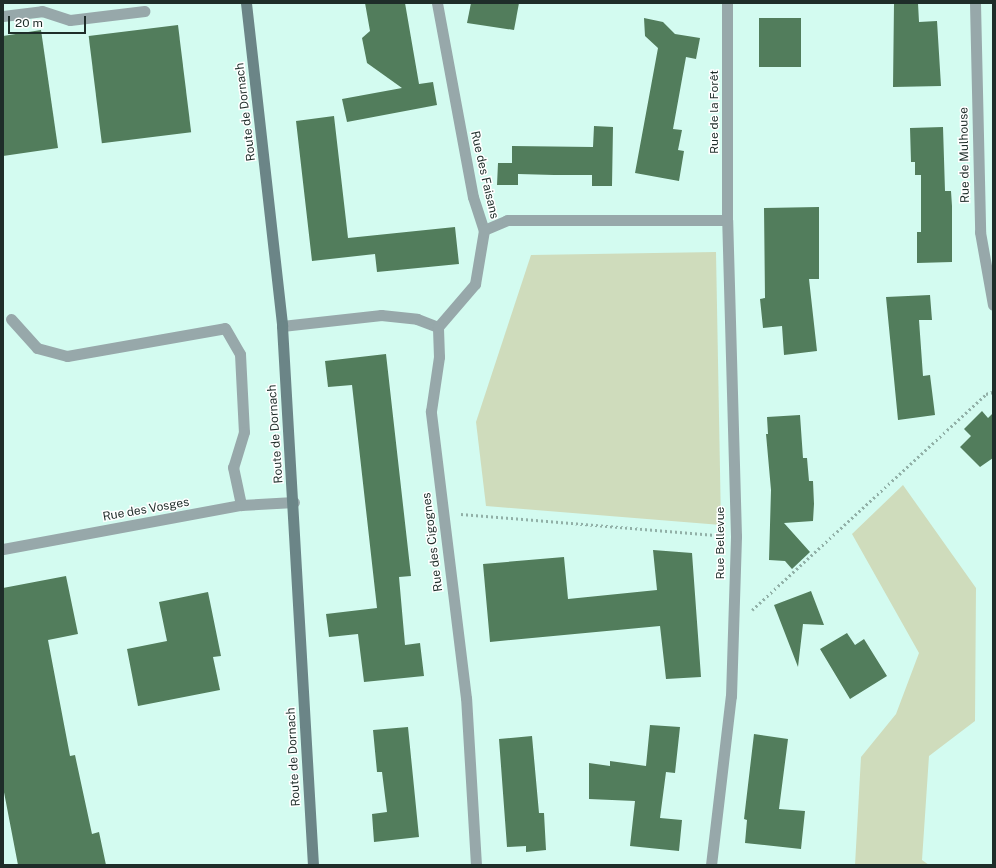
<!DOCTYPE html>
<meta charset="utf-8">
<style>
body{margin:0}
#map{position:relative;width:996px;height:868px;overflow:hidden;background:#d3fbf0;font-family:"Public Sans",sans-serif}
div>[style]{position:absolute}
.green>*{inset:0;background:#cfdcbc}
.building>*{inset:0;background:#527d5c;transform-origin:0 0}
.path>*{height:2.5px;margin-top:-1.25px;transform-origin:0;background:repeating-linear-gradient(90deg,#91b0a7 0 2px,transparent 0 5px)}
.service>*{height:11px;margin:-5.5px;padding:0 5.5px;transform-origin:5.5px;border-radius:5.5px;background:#97a8aa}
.minor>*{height:11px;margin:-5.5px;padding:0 5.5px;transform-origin:5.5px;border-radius:5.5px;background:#97a8aa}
.secondary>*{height:11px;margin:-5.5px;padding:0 5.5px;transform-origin:5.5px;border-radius:5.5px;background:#6b8587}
span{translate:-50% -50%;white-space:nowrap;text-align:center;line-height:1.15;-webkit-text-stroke:3px #fff;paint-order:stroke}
.street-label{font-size:12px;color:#1e2d29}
.frame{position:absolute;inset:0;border:4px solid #1e2d29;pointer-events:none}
.scale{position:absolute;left:8px;top:16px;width:78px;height:18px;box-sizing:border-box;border:2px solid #1e2d29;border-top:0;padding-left:5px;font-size:12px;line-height:14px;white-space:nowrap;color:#1e2d29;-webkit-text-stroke:3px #fff;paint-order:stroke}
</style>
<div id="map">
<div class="green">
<i style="clip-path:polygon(716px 252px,721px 525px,486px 506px,476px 422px,531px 255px)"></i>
<i style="clip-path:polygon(903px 485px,976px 588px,975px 721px,929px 756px,922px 860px,929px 865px,855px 865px,861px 757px,896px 714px,919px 653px,852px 534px)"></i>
</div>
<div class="building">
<i style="clip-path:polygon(365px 3px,405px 3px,419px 84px,433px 82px,437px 105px,347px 122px,342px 99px,402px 88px,367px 63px,362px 38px,370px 31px)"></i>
<i style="clip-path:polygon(471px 3px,519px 3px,514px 30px,467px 23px)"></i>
<i style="clip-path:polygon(894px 3px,918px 3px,919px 22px,937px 21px,941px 86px,893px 87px)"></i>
<i style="clip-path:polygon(644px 18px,663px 22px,675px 34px,700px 38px,696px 59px,686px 57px,673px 129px,682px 130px,678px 150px,684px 151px,679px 181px,635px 173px,658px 48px,645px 36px)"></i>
<i style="left:801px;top:18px;width:49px;height:42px;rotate:90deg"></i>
<i style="left:178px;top:25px;width:108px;height:90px;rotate:83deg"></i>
<i style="clip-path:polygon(41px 30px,58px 148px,3px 156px,3px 36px)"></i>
<i style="clip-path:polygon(334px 116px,348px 238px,455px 227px,459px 264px,377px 272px,375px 254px,312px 261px,296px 121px)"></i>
<i style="clip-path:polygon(594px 126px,613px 127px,612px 186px,592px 186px,592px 175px,554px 175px,518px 174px,518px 185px,497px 185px,498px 163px,512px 163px,512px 146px,593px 147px)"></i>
<i style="clip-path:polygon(943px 127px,945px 191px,951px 191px,952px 206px,952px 262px,917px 263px,917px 232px,921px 232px,921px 175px,915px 175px,915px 162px,911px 162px,910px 128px)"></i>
<i style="clip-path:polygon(819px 207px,819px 279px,809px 279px,817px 351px,784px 355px,782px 326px,763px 328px,760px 299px,765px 298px,764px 208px)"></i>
<i style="clip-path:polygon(930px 295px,932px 320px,919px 320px,923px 376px,930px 375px,935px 415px,898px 420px,886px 297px)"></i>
<i style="clip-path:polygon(386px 354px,411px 576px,399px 577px,405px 645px,420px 643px,424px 676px,364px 682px,358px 634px,329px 637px,326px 614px,377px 608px,352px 385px,328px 387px,325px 361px)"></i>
<i style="clip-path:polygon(982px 411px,988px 418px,993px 413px,993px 458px,980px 467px,960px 447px,971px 436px,964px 429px)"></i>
<i style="clip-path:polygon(800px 415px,803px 458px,807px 458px,809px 481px,813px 481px,814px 504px,813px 521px,784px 523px,810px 552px,792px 569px,785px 561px,769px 560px,771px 490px,766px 434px,768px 434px,767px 417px)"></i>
<i style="clip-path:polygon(653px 550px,692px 553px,701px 677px,666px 679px,660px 626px,490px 642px,483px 564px,564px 557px,568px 599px,657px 590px)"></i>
<i style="clip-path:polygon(66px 576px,78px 634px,48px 640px,70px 756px,75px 755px,92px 834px,99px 832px,106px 865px,18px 865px,3px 787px,3px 588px)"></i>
<i style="clip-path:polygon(811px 591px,824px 625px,803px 624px,798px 667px,774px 605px)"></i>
<i style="clip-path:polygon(208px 592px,221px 656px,213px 657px,220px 690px,138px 706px,127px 649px,167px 641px,159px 602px)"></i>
<i style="clip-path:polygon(847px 633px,855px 645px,864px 639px,887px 676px,850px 699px,820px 649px)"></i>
<i style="clip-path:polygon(650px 725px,680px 727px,675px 773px,666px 772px,660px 818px,682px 820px,679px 851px,630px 846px,635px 801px,589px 799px,589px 763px,610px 766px,610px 761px,646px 766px)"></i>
<i style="clip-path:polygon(408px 727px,419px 837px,374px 842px,372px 814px,387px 812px,382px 772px,377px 772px,373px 730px)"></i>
<i style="clip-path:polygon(754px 734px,788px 739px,779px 809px,805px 811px,801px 849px,745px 843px,747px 820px,744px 819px)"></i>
<i style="clip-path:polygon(532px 736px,539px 813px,544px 813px,546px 850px,526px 852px,526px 846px,507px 847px,499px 739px)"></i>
</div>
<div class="path">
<i style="left:461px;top:514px;width:258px;rotate:4.7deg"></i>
<i style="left:752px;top:610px;width:318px;rotate:-42.7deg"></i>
<i style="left:986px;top:394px;width:7px;rotate:-16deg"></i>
</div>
<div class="service">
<i style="left:3px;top:16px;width:39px;rotate:-7deg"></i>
<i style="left:42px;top:11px;width:29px;rotate:18deg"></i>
<i style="left:70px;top:20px;width:75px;rotate:-6.9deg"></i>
<i style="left:11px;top:319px;width:39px;rotate:48deg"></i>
<i style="left:37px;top:348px;width:31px;rotate:15deg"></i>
<i style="left:67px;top:356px;width:160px;rotate:-10deg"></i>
<i style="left:225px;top:328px;width:30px;rotate:60deg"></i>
<i style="left:240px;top:354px;width:78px;rotate:87.1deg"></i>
<i style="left:244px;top:432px;width:37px;rotate:107deg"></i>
<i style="left:233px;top:467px;width:39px;rotate:78deg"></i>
</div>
<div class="minor">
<i style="left:437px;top:3px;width:197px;rotate:79.5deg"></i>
<i style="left:473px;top:197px;width:35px;rotate:72deg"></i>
<i style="left:484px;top:230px;width:25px;rotate:-23deg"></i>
<i style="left:507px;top:220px;width:220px"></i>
<i style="left:975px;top:3px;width:229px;rotate:88.7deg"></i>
<i style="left:980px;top:232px;width:74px;rotate:79.9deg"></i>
<i style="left:282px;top:326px;width:100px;rotate:-6.3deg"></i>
<i style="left:381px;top:315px;width:36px;rotate:6deg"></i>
<i style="left:417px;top:319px;width:22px;rotate:21deg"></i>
<i style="left:3px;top:549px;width:242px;rotate:-10.5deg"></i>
<i style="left:241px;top:505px;width:53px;rotate:-3.2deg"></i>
<i style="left:476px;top:865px;width:167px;rotate:-93.4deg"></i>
<i style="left:466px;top:698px;width:289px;rotate:-97deg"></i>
<i style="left:431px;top:411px;width:55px;rotate:-81.6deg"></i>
<i style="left:439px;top:357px;width:30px;rotate:-92deg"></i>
<i style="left:438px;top:327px;width:57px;rotate:-49.3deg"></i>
<i style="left:475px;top:284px;width:55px;rotate:-80.5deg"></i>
<i style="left:711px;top:865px;width:170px;rotate:-83.3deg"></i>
<i style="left:731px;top:696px;width:160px;rotate:-88.2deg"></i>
<i style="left:736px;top:536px;width:316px;rotate:-91.6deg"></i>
<i style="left:727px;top:220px;width:217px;rotate:-90deg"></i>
</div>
<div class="secondary">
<i style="left:246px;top:3px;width:325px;rotate:83.6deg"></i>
<i style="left:282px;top:326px;width:540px;rotate:86.71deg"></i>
</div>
<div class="street-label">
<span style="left:246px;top:112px;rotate:-97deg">Route de Dornach</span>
<span style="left:715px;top:112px;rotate:-90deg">Rue de la Forêt</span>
<span style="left:965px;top:155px;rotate:-91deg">Rue de Mulhouse</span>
<span style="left:484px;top:175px;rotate:77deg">Rue des Faisans</span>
<span style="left:276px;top:434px;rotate:-94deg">Route de Dornach</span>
<span style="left:146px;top:510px;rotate:-10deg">Rue des Vosges</span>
<span style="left:433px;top:542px;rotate:-97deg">Rue des Cigognes</span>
<span style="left:721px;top:543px;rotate:-90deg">Rue Bellevue</span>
<span style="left:294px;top:757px;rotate:-93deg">Route de Dornach</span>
</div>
<div class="frame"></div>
<div class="scale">20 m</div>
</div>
